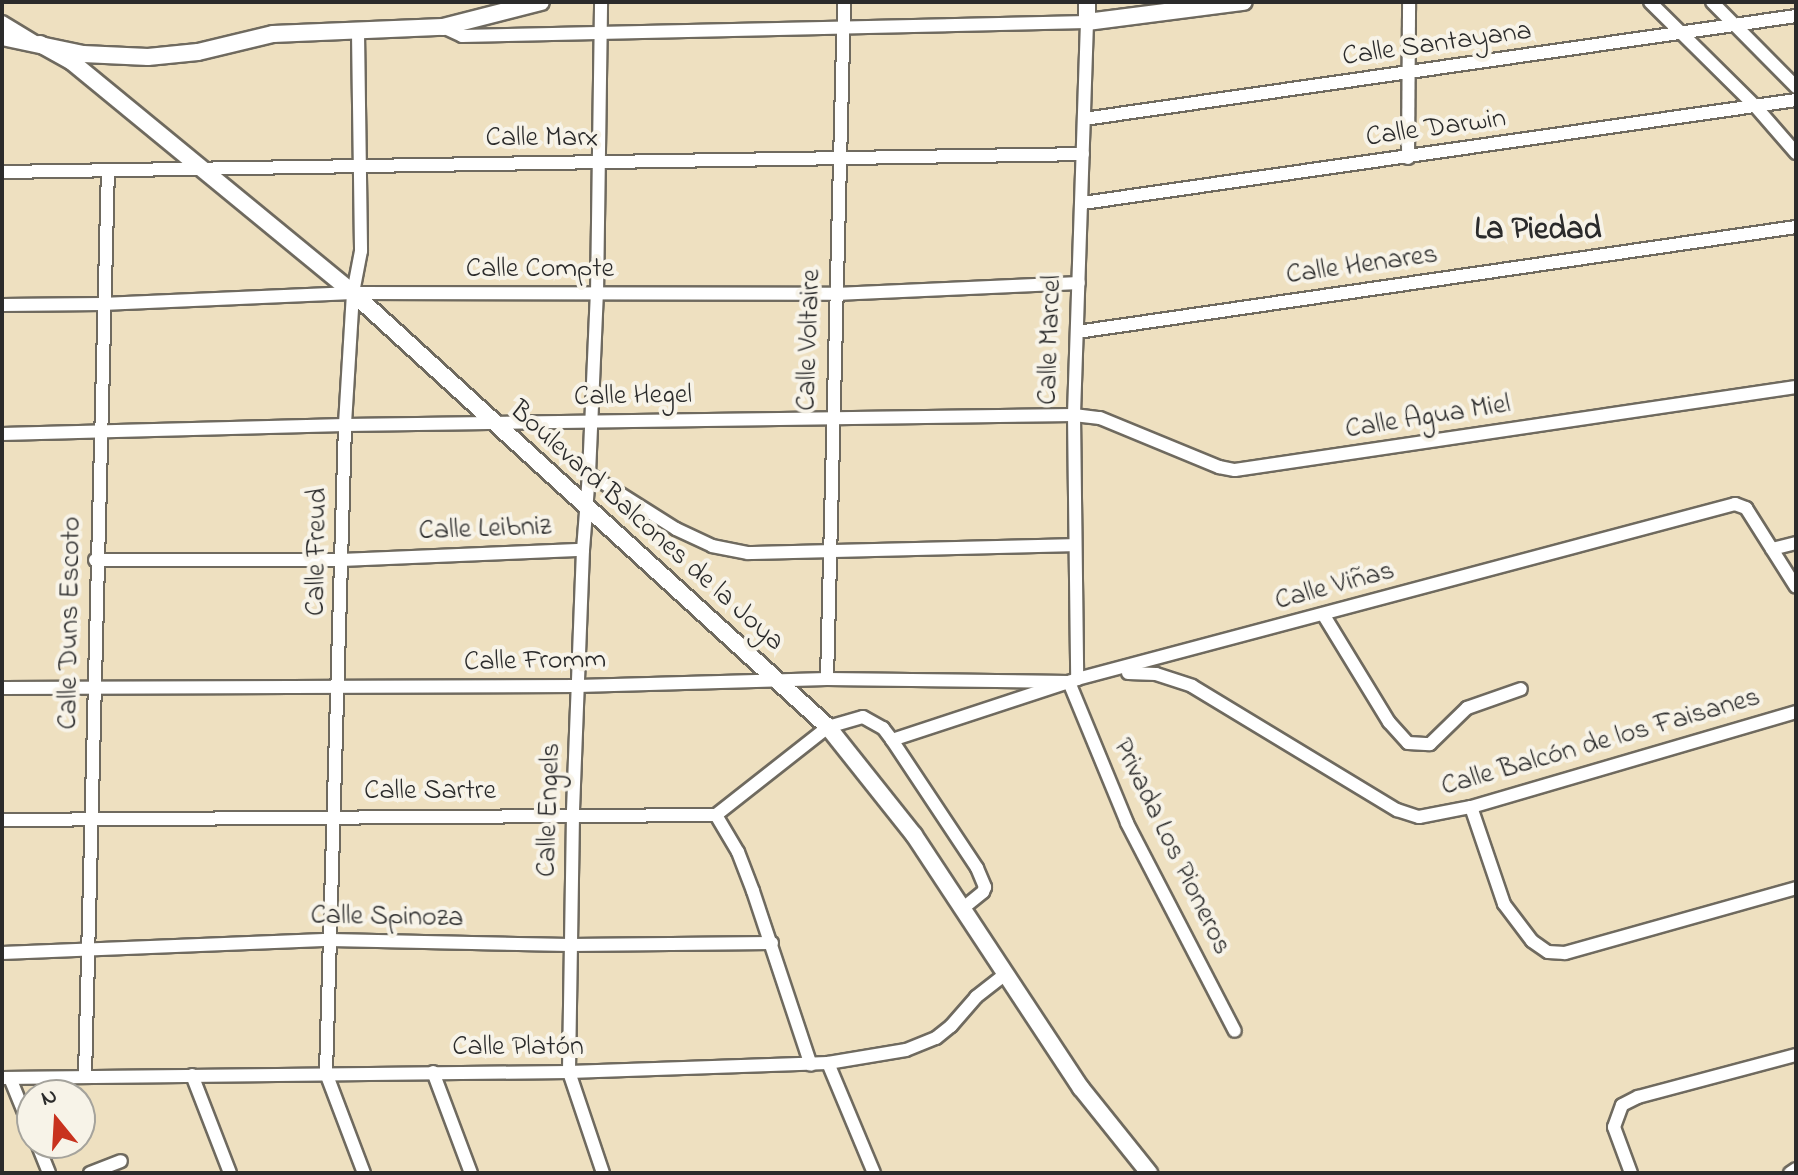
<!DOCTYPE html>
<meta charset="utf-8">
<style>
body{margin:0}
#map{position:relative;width:1798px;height:1175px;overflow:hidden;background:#eee0c0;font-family:"Indie Flower",sans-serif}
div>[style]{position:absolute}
.roads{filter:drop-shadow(2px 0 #6f6a5f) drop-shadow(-2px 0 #6f6a5f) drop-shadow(0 2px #6f6a5f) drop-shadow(0 -2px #6f6a5f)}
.minor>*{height:12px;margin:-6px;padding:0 6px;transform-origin:6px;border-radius:6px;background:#fff}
.tertiary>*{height:16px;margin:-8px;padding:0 8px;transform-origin:8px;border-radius:8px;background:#fff}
span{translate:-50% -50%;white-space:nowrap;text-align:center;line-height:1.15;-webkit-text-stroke:8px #f7f3e8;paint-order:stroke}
.street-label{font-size:28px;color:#2b2b2b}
.quarter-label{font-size:32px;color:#2b2b2b;font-weight:700}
.frame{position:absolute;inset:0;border:4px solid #2b2b2b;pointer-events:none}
.north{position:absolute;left:16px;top:1079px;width:80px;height:80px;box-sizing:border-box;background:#f7f3e8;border:2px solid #a5a39c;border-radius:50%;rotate:342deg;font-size:22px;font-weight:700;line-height:32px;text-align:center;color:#2b2b2b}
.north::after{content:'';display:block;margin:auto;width:28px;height:36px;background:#c8321e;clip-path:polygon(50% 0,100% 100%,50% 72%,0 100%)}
</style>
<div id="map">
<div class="roads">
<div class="minor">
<i style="left:1650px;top:2px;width:149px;rotate:44.7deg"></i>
<i style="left:1756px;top:107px;width:61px;rotate:49deg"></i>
<i style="left:1712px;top:2px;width:120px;rotate:45.3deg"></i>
<i style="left:2px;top:22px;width:37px;rotate:31deg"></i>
<i style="left:443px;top:27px;width:21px;rotate:25deg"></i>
<i style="left:462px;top:36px;width:625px;rotate:-1.28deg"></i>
<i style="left:1087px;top:22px;width:393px;rotate:91.9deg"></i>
<i style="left:1074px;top:415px;width:264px;rotate:89.3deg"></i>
<i style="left:358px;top:33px;width:218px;rotate:89.2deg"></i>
<i style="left:361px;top:251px;width:43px;rotate:100.8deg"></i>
<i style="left:353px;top:293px;width:132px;rotate:93.5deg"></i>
<i style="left:345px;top:425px;width:648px;rotate:91.68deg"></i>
<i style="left:326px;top:1073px;width:107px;rotate:69.2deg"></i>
<i style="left:1084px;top:119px;width:719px;rotate:-8.23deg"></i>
<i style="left:1408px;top:158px;width:156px;rotate:-89.6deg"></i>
<i style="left:2px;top:172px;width:1081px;rotate:-0.95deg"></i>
<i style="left:1083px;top:203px;width:720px;rotate:-8.22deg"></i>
<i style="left:2px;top:305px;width:100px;rotate:-0.6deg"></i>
<i style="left:102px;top:304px;width:251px;rotate:-2.5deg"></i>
<i style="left:353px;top:293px;width:483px;rotate:0.1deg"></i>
<i style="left:836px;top:294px;width:243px;rotate:-2.6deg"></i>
<i style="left:1077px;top:332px;width:727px;rotate:-8.31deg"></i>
<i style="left:2px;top:434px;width:343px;rotate:-1.5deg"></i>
<i style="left:345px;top:425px;width:729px;rotate:-0.79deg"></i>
<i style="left:1074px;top:415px;width:26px;rotate:7deg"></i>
<i style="left:1100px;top:418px;width:129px;rotate:22.4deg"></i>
<i style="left:1219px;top:467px;width:16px;rotate:11deg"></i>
<i style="left:1235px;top:470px;width:567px;rotate:-8.42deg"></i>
<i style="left:589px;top:474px;width:180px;rotate:-87.5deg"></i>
<i style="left:597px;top:294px;width:292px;rotate:-89.2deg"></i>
<i style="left:1772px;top:549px;width:25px;rotate:-14deg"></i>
<i style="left:583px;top:550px;width:265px;rotate:92.2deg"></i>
<i style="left:573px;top:815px;width:257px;rotate:90.9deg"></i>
<i style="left:569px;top:1072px;width:107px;rotate:71.4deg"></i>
<i style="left:95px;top:560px;width:246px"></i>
<i style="left:341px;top:560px;width:242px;rotate:-2.4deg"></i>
<i style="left:583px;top:550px;width:76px;rotate:-85.5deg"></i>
<i style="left:589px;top:474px;width:103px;rotate:32.3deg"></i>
<i style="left:676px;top:529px;width:40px;rotate:25deg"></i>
<i style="left:712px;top:546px;width:37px;rotate:11deg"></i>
<i style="left:748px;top:553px;width:325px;rotate:-1.4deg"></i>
<i style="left:1323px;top:614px;width:127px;rotate:58.6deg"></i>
<i style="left:1389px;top:722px;width:28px;rotate:48deg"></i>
<i style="left:1408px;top:743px;width:22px;rotate:3deg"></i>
<i style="left:1430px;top:744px;width:52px;rotate:-44.2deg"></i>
<i style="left:1467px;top:708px;width:57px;rotate:-19.4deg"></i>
<i style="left:1128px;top:673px;width:28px;rotate:2deg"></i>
<i style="left:1156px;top:674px;width:38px;rotate:18deg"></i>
<i style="left:1192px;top:686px;width:240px;rotate:31.2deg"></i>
<i style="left:1397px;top:810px;width:23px;rotate:18deg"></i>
<i style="left:1419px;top:817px;width:53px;rotate:-10.9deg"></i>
<i style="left:1471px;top:807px;width:339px;rotate:-16.3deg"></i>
<i style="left:827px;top:679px;width:677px;rotate:-88.56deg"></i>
<i style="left:2px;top:688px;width:576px;rotate:-0.2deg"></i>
<i style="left:578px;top:686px;width:249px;rotate:-1.6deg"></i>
<i style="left:827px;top:679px;width:242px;rotate:0.7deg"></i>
<i style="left:1069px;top:682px;width:152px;rotate:67.6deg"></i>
<i style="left:1127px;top:823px;width:234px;rotate:62.6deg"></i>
<i style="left:892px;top:740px;width:195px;rotate:-18.2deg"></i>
<i style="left:1077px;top:679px;width:681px;rotate:-14.89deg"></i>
<i style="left:1735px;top:504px;width:12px;rotate:20deg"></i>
<i style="left:1746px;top:508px;width:93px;rotate:57.7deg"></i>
<i style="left:1471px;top:807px;width:102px;rotate:71.2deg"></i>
<i style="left:1504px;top:904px;width:46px;rotate:52.9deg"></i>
<i style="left:1532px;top:941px;width:19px;rotate:35deg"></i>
<i style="left:1548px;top:952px;width:17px;rotate:3deg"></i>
<i style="left:1565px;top:953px;width:240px;rotate:-15.7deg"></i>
<i style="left:716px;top:815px;width:43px;rotate:59.3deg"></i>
<i style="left:738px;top:852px;width:42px;rotate:69deg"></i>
<i style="left:753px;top:891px;width:183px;rotate:71.6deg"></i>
<i style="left:2px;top:820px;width:714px;rotate:-0.4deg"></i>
<i style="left:716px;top:815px;width:142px;rotate:-38.2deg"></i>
<i style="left:828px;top:727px;width:36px;rotate:-16deg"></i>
<i style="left:863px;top:717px;width:23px;rotate:29deg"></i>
<i style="left:883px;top:728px;width:15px;rotate:53deg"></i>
<i style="left:892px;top:740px;width:154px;rotate:56.4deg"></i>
<i style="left:977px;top:868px;width:21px;rotate:67deg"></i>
<i style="left:985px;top:887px;width:5px;rotate:112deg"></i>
<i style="left:983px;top:892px;width:26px;rotate:141deg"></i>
<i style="left:2px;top:953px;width:328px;rotate:-2.3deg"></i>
<i style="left:330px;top:940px;width:240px;rotate:1.2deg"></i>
<i style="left:570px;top:945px;width:202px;rotate:-0.6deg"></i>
<i style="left:828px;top:1063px;width:119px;rotate:67.3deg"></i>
<i style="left:433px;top:1072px;width:108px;rotate:69.4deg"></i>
<i style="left:192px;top:1075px;width:105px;rotate:68.8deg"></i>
<i style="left:85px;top:1076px;width:906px;rotate:-88.55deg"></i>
<i style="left:2px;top:1078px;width:567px;rotate:-0.61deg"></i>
<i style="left:569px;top:1072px;width:259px;rotate:-2deg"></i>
<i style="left:828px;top:1063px;width:79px;rotate:-9.5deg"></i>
<i style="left:906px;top:1050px;width:32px;rotate:-22deg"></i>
<i style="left:936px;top:1038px;width:19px;rotate:-39deg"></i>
<i style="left:951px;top:1026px;width:38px;rotate:-49deg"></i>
<i style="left:976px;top:997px;width:37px;rotate:-38deg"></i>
<i style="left:10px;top:1078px;width:58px;rotate:67.8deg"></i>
<i style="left:37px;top:1143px;width:32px;rotate:68deg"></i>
<i style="left:90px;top:1173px;width:33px;rotate:-21deg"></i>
<i style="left:1631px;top:1173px;width:49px;rotate:-110.3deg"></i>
<i style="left:1614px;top:1127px;width:23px;rotate:-70deg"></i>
<i style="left:1622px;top:1105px;width:18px;rotate:-27deg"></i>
<i style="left:1638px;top:1097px;width:163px;rotate:-14.9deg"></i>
<i style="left:1790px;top:1173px;width:7px;rotate:-34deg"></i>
</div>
<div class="tertiary">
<i style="left:1087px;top:2px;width:20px;rotate:90deg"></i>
<i style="left:1087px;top:22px;width:158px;rotate:-7.3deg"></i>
<i style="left:2px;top:37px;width:83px;rotate:11.9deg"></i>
<i style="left:83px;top:54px;width:65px;rotate:2.6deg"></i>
<i style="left:148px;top:57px;width:50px;rotate:-5.7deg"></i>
<i style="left:198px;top:52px;width:77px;rotate:-13.5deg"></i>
<i style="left:273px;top:34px;width:170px;rotate:-2.4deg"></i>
<i style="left:443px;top:27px;width:101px;rotate:-14.3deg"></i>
<i style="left:40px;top:44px;width:37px;rotate:29deg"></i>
<i style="left:72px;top:62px;width:364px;rotate:39.4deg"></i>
<i style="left:353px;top:293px;width:643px;rotate:42.42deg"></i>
<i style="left:828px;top:727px;width:138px;rotate:51.5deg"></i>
<i style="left:914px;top:835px;width:303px;rotate:56.6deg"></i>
<i style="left:1081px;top:1088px;width:109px;rotate:51.3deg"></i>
</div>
</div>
<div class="street-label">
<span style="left:1437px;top:45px;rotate:-8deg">Calle Santayana</span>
<span style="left:1436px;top:129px;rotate:-8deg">Calle Darwin</span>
<span style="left:542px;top:139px">Calle Marx</span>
<span style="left:1362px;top:266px;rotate:-8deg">Calle Henares</span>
<span style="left:540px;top:270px">Calle Compte</span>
<span style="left:810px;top:340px;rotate:-88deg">Calle Voltaire</span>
<span style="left:1051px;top:340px;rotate:-88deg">Calle Marcel</span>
<span style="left:633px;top:397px;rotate:-1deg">Calle Hegel</span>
<span style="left:1428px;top:418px;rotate:-9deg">Calle Agua Miel</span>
<span style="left:646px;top:527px;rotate:42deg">Boulevard Balcones de la Joya</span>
<span style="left:485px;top:530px;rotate:-2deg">Calle Leibniz</span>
<span style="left:318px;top:552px;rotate:-89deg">Calle Freud</span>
<span style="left:1335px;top:587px;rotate:-15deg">Calle Viñas</span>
<span style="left:71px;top:623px;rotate:-89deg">Calle Duns Escoto</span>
<span style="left:535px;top:662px;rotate:-1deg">Calle Fromm</span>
<span style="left:1601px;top:743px;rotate:-16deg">Calle Balcón de los Faisanes</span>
<span style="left:430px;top:792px">Calle Sartre</span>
<span style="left:550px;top:810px;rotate:-88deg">Calle Engels</span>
<span style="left:1171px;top:847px;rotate:64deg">Privada Los Pioneros</span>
<span style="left:387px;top:918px;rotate:1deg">Calle Spinoza</span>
<span style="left:518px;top:1048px">Calle Platón</span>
</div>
<div class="quarter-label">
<span style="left:1538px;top:231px">La Piedad</span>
</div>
<div class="frame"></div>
<div class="north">N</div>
</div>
